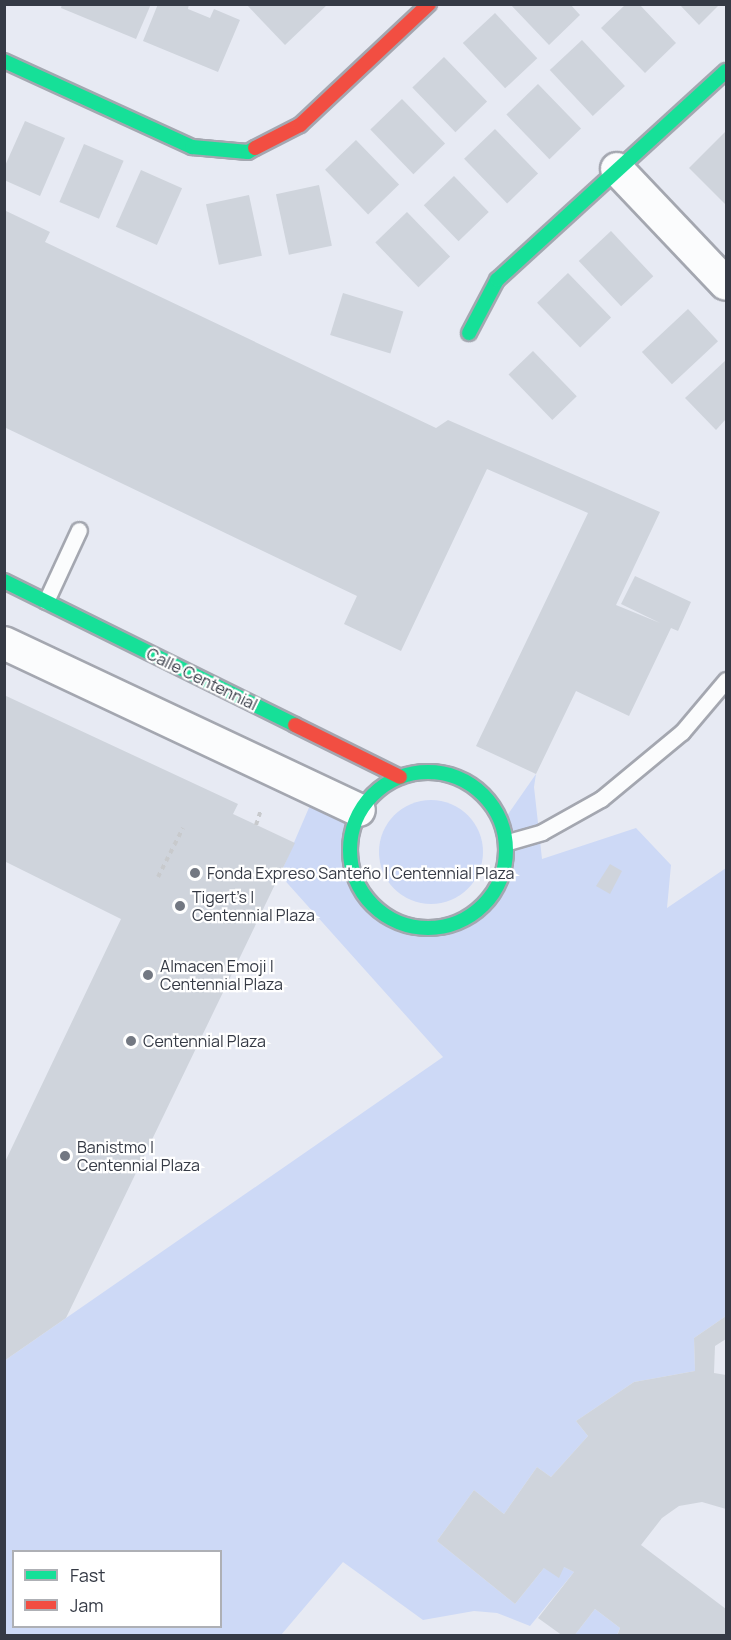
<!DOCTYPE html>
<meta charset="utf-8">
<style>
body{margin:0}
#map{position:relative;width:731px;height:1640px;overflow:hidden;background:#e7eaf3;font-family:Manrope,sans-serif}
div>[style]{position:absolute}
.green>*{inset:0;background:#cdd9f6}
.round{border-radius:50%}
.building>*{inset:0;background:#cfd4dc;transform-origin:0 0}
.path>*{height:4px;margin-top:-2px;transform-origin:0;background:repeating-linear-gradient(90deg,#c8cacd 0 4.5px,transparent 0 9px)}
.roads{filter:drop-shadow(2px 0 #a4a7b0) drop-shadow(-2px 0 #a4a7b0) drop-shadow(0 2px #a4a7b0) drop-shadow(0 -2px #a4a7b0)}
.lane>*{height:15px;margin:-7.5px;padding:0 7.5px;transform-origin:7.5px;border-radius:7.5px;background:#fbfcfd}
.street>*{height:32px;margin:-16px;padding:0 16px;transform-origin:16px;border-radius:16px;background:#fbfcfd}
.fast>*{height:14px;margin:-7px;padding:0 7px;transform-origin:7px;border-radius:7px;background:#16e098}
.fast>.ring{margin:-7px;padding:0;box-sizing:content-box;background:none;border:14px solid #16e098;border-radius:50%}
.jam>*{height:14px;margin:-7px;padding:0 7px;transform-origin:7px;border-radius:7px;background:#f24e42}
.dots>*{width:16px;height:16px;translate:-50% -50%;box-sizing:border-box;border:3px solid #fff;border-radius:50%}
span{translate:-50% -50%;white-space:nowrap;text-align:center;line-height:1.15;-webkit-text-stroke:4.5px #fff;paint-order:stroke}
.street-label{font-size:16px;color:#353a45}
.poi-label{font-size:16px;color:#353a45}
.left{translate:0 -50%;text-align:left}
.frame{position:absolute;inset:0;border:6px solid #353a45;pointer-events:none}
.legend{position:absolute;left:12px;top:1550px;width:210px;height:78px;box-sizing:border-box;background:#fff;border:2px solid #aeb0b5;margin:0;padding:8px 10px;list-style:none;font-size:18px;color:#353a45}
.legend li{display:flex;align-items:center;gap:12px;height:30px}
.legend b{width:30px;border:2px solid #aeb0b5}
</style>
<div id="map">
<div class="green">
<i style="clip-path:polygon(evenodd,536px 774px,534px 787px,542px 859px,636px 828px,671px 865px,667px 908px,726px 868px,726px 1316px,694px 1338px,695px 1371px,634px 1382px,576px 1421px,588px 1436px,551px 1477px,537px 1467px,504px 1514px,474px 1490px,437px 1541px,515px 1604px,544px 1568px,564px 1567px,574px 1572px,530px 1626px,497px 1613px,474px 1611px,423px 1620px,343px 1562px,281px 1635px,5px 1635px,4px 1361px,443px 1057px,280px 875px,317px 789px,359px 810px,350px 853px,355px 879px,369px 902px,389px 919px,414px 928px,441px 928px,466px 920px,487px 903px,501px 881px,508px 856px,502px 823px,536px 774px,14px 1552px,220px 1552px,220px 1626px,14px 1626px,14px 1552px)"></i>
<i class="round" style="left:379px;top:800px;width:104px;height:104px"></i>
<i style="clip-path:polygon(595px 1609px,620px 1628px,617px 1635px,574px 1636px)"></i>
</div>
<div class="building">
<i style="clip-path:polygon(62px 4px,151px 4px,136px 39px,61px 8px)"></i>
<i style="clip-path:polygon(158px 4px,189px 4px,188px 9px,210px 18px,214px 9px,240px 20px,218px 72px,143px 41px)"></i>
<i style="clip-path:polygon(246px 4px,328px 4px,285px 45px)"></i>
<i style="clip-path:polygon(510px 4px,570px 4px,580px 15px,549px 45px)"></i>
<i style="clip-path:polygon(626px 4px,639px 4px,676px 43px,645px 73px,601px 28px)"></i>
<i style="clip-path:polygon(679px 4px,720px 4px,699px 25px)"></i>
<i style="left:495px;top:13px;width:62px;height:44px;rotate:47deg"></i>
<i style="left:582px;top:40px;width:63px;height:44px;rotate:47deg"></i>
<i style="left:444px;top:57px;width:62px;height:44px;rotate:46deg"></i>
<i style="left:538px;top:84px;width:62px;height:44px;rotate:46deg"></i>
<i style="left:402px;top:99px;width:62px;height:44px;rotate:46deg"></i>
<i style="clip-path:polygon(25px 121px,65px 138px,40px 196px,4px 180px,4px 168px)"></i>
<i style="left:495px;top:129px;width:62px;height:43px;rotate:46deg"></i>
<i style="clip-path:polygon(726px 131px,726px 205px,689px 168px)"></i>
<i style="left:356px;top:140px;width:62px;height:43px;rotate:46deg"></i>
<i style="left:84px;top:144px;width:43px;height:63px;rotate:23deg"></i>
<i style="left:141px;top:170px;width:45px;height:62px;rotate:24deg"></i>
<i style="left:454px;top:176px;width:50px;height:42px;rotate:46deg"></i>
<i style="left:319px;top:185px;width:62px;height:44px;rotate:78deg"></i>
<i style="left:249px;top:195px;width:62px;height:44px;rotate:78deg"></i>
<i style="clip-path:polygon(4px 210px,50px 232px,45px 242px,436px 428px,448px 420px,660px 512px,616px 605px,660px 623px,621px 604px,635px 576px,691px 602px,678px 631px,671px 628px,629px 716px,576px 691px,536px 774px,476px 746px,588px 513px,487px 469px,401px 651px,344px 624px,357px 596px,4px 427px)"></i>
<i style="left:407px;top:212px;width:62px;height:44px;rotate:46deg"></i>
<i style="left:611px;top:231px;width:62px;height:44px;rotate:47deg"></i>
<i style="left:568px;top:273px;width:62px;height:43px;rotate:46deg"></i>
<i style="left:343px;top:293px;width:63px;height:44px;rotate:17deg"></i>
<i style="left:688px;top:309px;width:44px;height:63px;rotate:47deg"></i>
<i style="left:533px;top:351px;width:63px;height:34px;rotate:46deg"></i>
<i style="clip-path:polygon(726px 360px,726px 419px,716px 430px,685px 398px)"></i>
<i style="clip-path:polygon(4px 695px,238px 804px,233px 814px,295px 843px,66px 1318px,4px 1361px,4px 1164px,121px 919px,4px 861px)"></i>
<i style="clip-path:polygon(610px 864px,622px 871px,610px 894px,596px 886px)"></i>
<i style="clip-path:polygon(726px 1316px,726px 1339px,715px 1346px,714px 1373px,726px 1375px,726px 1509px,702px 1502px,679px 1506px,662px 1518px,641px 1545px,726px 1609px,726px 1636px,617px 1636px,620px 1628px,595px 1609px,574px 1636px,563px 1636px,538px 1618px,574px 1572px,564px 1567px,559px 1578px,544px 1568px,515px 1604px,437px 1541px,474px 1490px,504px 1514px,537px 1467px,551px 1477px,588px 1436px,576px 1421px,634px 1382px,695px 1371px,694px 1338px)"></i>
</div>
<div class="path">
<i style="left:256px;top:825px;width:16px;rotate:-72deg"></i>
<i style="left:158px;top:877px;width:55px;rotate:-63deg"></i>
</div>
<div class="roads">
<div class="lane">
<i style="left:46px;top:601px;width:78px;rotate:-65.1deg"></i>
<i style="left:508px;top:842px;width:35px;rotate:-16deg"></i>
<i style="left:542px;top:832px;width:68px;rotate:-29.2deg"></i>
<i style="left:601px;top:799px;width:105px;rotate:-39.6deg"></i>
<i style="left:682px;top:732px;width:68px;rotate:-49.8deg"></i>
</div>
<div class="street">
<i style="left:617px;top:169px;width:158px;rotate:46.5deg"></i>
<i style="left:4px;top:643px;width:392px;rotate:25.2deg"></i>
</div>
<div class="fast">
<i style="left:4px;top:61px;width:207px;rotate:24.6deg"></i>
<i style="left:192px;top:147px;width:56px;rotate:5.1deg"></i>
<i style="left:248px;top:152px;width:8px;rotate:-30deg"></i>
<i style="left:469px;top:333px;width:60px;rotate:-62.2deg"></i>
<i style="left:497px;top:280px;width:310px;rotate:-42.4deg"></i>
<i style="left:4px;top:581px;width:325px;rotate:26.3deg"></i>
<i class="ring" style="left:350px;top:772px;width:142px;height:142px"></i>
</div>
<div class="jam">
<i style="left:255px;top:148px;width:51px;rotate:-27.1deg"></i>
<i style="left:300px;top:125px;width:177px;rotate:-43.2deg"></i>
<i style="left:295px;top:725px;width:117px;rotate:26.3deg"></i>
</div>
</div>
<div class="dots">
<i style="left:195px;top:873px;background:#737882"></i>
<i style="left:180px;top:906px;background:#737882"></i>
<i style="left:148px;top:975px;background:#737882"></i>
<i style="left:131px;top:1041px;background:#737882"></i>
<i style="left:65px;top:1156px;background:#737882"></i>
</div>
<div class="street-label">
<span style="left:202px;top:679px;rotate:26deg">Calle Centennial</span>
</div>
<div class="poi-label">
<span class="left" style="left:207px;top:873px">Fonda Expreso Santeño | Centennial Plaza</span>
<span class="left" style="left:192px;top:906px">Tigert's |<br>Centennial Plaza</span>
<span class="left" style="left:160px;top:975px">Almacen Emoji |<br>Centennial Plaza</span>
<span class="left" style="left:143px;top:1041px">Centennial Plaza</span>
<span class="left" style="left:77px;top:1156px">Banistmo |<br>Centennial Plaza</span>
</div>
<div class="frame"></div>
<ul class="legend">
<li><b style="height:8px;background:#16e098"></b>Fast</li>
<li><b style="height:8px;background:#f24e42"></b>Jam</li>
</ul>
</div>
